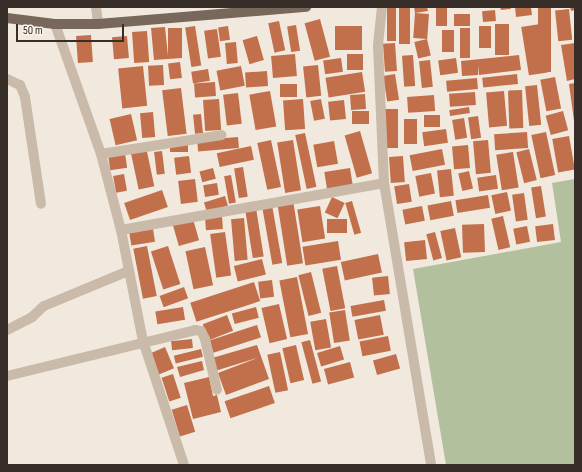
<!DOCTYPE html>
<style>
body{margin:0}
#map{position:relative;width:582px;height:472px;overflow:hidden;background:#f1e9dd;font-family:"Sofia Sans Condensed",sans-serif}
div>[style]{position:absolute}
.green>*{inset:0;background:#b2c09e}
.building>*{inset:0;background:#c1704b;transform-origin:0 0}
.minor>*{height:10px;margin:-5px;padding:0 5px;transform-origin:5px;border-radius:5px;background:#c9baa9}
.major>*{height:10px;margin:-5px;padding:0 5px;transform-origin:5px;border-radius:5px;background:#78675b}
span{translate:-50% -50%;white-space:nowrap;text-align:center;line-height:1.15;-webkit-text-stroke:3.5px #f9f3ea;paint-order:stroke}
.frame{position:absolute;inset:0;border:8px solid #372e29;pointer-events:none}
.scale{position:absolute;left:16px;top:24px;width:108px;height:18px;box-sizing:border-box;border:2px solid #372e29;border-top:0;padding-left:5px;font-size:12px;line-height:14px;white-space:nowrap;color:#372e29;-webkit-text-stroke:3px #f9f3ea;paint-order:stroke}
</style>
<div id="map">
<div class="green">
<i style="clip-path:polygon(575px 179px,575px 465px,446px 465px,413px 269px,561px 242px,552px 183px)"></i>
</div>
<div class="building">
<i style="left:387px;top:7px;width:9px;height:34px"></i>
<i style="left:399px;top:7px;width:11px;height:37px"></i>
<i style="clip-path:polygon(414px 7px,427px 7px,428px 11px,415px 13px)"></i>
<i style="left:436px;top:7px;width:11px;height:19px"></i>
<i style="clip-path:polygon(500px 7px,510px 7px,511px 9px,501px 10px)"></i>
<i style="clip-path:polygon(515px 7px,531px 7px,532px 15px,516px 17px)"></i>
<i style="left:538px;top:7px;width:13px;height:65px"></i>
<i style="clip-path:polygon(570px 7px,575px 7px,575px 10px,571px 11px)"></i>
<i style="left:569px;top:9px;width:31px;height:14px;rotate:84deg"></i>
<i style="left:495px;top:10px;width:11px;height:13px;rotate:85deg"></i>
<i style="left:415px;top:13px;width:14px;height:25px;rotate:4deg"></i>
<i style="left:454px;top:14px;width:16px;height:12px"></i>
<i style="left:320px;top:19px;width:39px;height:16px;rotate:75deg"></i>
<i style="left:279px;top:21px;width:30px;height:11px;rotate:78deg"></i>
<i style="left:495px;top:24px;width:14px;height:31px"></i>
<i style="left:540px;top:24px;width:49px;height:19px;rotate:81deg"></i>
<i style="left:296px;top:25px;width:26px;height:9px;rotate:81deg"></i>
<i style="left:195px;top:26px;width:40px;height:10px;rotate:81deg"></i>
<i style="left:228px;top:26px;width:14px;height:10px;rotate:82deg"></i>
<i style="left:335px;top:26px;width:27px;height:24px"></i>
<i style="left:479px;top:26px;width:12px;height:22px"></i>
<i style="clip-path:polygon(165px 27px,168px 56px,168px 28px,182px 28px,182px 58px,154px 60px,151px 28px)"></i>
<i style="left:460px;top:28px;width:10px;height:30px"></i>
<i style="left:217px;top:29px;width:28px;height:13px;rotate:82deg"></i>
<i style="left:442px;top:30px;width:12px;height:22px"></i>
<i style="left:147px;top:31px;width:31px;height:15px;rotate:86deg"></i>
<i style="left:91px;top:35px;width:27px;height:15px;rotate:86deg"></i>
<i style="left:127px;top:36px;width:22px;height:15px;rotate:85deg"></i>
<i style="left:257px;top:36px;width:25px;height:15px;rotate:74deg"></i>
<i style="left:427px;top:39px;width:17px;height:13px;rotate:77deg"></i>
<i style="left:236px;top:42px;width:21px;height:11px;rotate:85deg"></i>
<i style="left:395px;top:43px;width:28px;height:12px;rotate:86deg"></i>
<i style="clip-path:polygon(575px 43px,575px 79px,567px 81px,561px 45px)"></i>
<i style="left:295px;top:54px;width:22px;height:24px;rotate:85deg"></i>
<i style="left:363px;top:54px;width:16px;height:16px;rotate:90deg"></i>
<i style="left:413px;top:55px;width:31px;height:11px;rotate:86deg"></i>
<i style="clip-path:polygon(519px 55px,521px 70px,479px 75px,478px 65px,478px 75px,462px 76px,461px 61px)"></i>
<i style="left:341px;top:58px;width:14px;height:18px;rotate:82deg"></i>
<i style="left:456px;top:58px;width:15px;height:18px;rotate:82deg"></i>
<i style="left:430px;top:60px;width:27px;height:11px;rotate:84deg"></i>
<i style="left:180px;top:62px;width:16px;height:12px;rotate:83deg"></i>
<i style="left:163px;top:65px;width:20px;height:15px;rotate:87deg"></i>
<i style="left:318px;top:65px;width:31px;height:15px;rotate:84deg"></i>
<i style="left:143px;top:66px;width:40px;height:25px;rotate:84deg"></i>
<i style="left:241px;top:66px;width:20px;height:25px;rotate:79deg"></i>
<i style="left:208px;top:69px;width:12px;height:17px;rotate:81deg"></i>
<i style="left:267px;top:71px;width:15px;height:22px;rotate:86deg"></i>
<i style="left:362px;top:72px;width:20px;height:37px;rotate:81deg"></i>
<i style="left:395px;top:74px;width:26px;height:12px;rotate:81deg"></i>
<i style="left:517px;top:74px;width:10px;height:35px;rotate:84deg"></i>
<i style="left:555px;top:77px;width:32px;height:15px;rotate:79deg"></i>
<i style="left:477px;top:78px;width:11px;height:31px;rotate:85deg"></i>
<i style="left:215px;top:82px;width:14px;height:21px;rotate:86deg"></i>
<i style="clip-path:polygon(575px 83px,575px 121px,574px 121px,569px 84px)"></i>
<i style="left:280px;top:84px;width:17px;height:13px"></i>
<i style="left:537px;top:85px;width:40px;height:12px;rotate:84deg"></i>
<i style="left:181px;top:88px;width:46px;height:19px;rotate:83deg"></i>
<i style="left:522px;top:90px;width:38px;height:14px;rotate:88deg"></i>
<i style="left:270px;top:91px;width:36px;height:21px;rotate:80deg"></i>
<i style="left:504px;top:91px;width:35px;height:18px;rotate:85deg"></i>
<i style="left:475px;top:92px;width:13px;height:26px;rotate:86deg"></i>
<i style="left:238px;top:93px;width:31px;height:15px;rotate:83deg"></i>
<i style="left:365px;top:94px;width:15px;height:15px;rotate:86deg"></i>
<i style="left:434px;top:95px;width:16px;height:27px;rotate:86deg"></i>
<i style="left:219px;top:99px;width:31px;height:16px;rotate:86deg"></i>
<i style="left:303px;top:99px;width:30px;height:20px;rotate:86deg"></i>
<i style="left:321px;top:99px;width:20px;height:11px;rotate:79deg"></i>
<i style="left:344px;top:100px;width:19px;height:16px;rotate:84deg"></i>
<i style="left:469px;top:107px;width:6px;height:20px;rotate:81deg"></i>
<i style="left:383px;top:109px;width:15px;height:39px"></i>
<i style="left:352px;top:111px;width:17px;height:13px"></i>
<i style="left:563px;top:111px;width:20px;height:18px;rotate:75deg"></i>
<i style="left:153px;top:112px;width:25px;height:13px;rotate:85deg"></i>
<i style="left:131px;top:114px;width:27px;height:22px;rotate:77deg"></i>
<i style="left:201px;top:114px;width:19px;height:8px;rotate:84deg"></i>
<i style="left:440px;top:115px;width:12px;height:16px;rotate:90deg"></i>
<i style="left:478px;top:116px;width:22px;height:10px;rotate:82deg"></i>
<i style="left:464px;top:118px;width:20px;height:12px;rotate:81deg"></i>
<i style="left:404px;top:119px;width:13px;height:25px"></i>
<i style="left:446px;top:129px;width:14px;height:24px;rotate:82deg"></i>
<i style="left:360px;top:131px;width:44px;height:16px;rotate:74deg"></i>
<i style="left:527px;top:132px;width:16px;height:33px;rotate:86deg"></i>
<i style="left:546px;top:132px;width:44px;height:15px;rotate:78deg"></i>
<i style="left:305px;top:133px;width:55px;height:10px;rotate:78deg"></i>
<i style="left:569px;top:136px;width:34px;height:17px;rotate:80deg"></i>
<i style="left:238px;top:137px;width:11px;height:41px;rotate:85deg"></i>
<i style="left:271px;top:140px;width:48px;height:14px;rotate:78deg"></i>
<i style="left:293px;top:140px;width:51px;height:16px;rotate:81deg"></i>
<i style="left:488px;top:140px;width:33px;height:15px;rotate:85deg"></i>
<i style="left:334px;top:141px;width:23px;height:21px;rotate:80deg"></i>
<i style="left:188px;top:143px;width:9px;height:18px;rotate:90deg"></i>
<i style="left:468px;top:145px;width:23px;height:16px;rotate:85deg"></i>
<i style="left:251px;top:146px;width:14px;height:35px;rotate:78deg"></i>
<i style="left:146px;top:147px;width:40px;height:16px;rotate:78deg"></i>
<i style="left:442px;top:149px;width:16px;height:33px;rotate:79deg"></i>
<i style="left:529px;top:149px;width:32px;height:13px;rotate:76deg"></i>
<i style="left:162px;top:151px;width:23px;height:8px;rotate:83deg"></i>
<i style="left:513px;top:152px;width:36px;height:17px;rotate:81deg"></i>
<i style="left:125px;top:153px;width:15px;height:17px;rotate:82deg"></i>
<i style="left:189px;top:156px;width:17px;height:15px;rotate:83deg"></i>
<i style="left:403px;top:156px;width:26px;height:14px;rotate:86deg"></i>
<i style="left:243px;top:167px;width:30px;height:9px;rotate:81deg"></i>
<i style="left:213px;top:168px;width:11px;height:14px;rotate:75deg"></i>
<i style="left:350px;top:168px;width:19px;height:26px;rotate:81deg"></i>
<i style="left:451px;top:169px;width:27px;height:14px;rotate:84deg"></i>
<i style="left:469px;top:171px;width:18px;height:11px;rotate:77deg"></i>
<i style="left:431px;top:173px;width:21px;height:16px;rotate:79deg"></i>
<i style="left:124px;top:174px;width:17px;height:11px;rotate:80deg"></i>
<i style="left:231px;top:175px;width:28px;height:7px;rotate:80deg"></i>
<i style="left:496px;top:175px;width:14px;height:19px;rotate:82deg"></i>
<i style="left:195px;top:179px;width:23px;height:17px;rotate:83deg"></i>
<i style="left:217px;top:183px;width:12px;height:14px;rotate:81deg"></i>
<i style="left:409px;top:184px;width:18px;height:15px;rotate:81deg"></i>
<i style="left:541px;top:186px;width:31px;height:10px;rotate:81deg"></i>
<i style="left:162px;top:190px;width:18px;height:40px;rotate:71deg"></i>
<i style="left:507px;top:192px;width:19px;height:16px;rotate:78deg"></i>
<i style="left:524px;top:193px;width:27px;height:12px;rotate:82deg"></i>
<i style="left:488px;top:195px;width:13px;height:33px;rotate:81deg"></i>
<i style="left:225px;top:196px;width:10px;height:22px;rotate:73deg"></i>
<i style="left:332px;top:197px;width:14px;height:17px;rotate:25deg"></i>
<i style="left:293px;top:200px;width:64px;height:16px;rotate:81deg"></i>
<i style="left:352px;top:201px;width:33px;height:7px;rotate:74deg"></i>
<i style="left:451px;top:201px;width:15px;height:24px;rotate:79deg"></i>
<i style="left:272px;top:205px;width:59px;height:10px;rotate:80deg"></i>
<i style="left:320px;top:206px;width:33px;height:23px;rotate:81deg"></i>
<i style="left:422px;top:206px;width:15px;height:20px;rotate:79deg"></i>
<i style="left:256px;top:208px;width:49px;height:11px;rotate:81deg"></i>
<i style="left:222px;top:216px;width:13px;height:17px;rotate:86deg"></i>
<i style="left:503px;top:216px;width:32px;height:12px;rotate:77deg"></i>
<i style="left:244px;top:218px;width:42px;height:13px;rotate:85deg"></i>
<i style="left:193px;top:219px;width:22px;height:21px;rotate:74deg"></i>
<i style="left:347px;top:219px;width:14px;height:20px;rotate:90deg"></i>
<i style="left:484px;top:224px;width:28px;height:22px;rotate:88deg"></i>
<i style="left:553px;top:224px;width:16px;height:18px;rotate:83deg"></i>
<i style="left:527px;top:226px;width:16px;height:14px;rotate:79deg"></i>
<i style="left:455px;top:228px;width:30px;height:15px;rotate:78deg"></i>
<i style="left:153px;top:229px;width:13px;height:24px;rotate:81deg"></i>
<i style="left:225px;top:232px;width:44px;height:15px;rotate:82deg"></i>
<i style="left:435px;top:232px;width:27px;height:9px;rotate:75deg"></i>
<i style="left:425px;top:240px;width:19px;height:21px;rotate:84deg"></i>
<i style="left:338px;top:241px;width:19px;height:36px;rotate:81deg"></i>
<i style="left:147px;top:246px;width:51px;height:14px;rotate:79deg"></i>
<i style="left:168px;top:246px;width:40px;height:18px;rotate:72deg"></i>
<i style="left:205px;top:247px;width:39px;height:20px;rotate:78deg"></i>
<i style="left:378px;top:254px;width:19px;height:38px;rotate:78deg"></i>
<i style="left:262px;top:259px;width:16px;height:29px;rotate:76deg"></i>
<i style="left:337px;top:266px;width:43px;height:15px;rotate:79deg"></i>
<i style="left:311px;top:272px;width:42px;height:13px;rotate:76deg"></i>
<i style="left:388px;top:276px;width:18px;height:16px;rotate:84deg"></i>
<i style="left:297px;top:277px;width:58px;height:18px;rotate:79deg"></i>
<i style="left:272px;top:280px;width:17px;height:14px;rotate:83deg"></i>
<i style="left:254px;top:282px;width:20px;height:67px;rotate:72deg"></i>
<i style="left:184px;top:287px;width:12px;height:26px;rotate:70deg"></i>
<i style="left:384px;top:300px;width:11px;height:34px;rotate:80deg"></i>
<i style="left:279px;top:304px;width:36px;height:18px;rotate:77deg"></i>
<i style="left:183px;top:307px;width:13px;height:28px;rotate:81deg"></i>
<i style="left:256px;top:307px;width:11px;height:25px;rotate:75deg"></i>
<i style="left:345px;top:310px;width:31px;height:16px;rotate:81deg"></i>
<i style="left:227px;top:315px;width:17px;height:26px;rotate:69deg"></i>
<i style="left:380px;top:315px;width:20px;height:26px;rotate:79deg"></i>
<i style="left:326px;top:319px;width:29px;height:16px;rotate:80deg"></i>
<i style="left:257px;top:325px;width:13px;height:50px;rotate:72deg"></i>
<i style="left:388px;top:336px;width:15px;height:29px;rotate:79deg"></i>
<i style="left:192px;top:339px;width:9px;height:21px;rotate:84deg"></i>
<i style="left:310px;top:340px;width:43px;height:9px;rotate:75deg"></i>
<i style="clip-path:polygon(257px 345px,269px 379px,226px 395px,218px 373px,257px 358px,215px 371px,212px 358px)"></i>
<i style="left:296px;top:345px;width:36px;height:14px;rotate:77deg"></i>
<i style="left:340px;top:346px;width:14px;height:24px;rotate:73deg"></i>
<i style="left:165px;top:347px;width:23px;height:17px;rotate:67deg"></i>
<i style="left:201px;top:349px;width:8px;height:28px;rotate:76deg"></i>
<i style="left:280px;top:352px;width:39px;height:13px;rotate:78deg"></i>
<i style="left:396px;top:354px;width:15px;height:24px;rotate:74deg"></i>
<i style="clip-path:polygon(202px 361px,204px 370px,180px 377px,177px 367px)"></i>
<i style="left:350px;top:362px;width:16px;height:27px;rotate:75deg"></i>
<i style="left:173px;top:374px;width:25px;height:12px;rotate:72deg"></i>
<i style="clip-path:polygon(209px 377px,213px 396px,206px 398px,217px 395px,221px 412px,193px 419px,184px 383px)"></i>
<i style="left:269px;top:386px;width:18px;height:47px;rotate:71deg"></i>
<i style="left:187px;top:405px;width:28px;height:16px;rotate:73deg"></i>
</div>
<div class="minor">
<i style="left:96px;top:7px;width:17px;rotate:83deg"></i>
<i style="left:382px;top:7px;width:39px;rotate:96deg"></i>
<i style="left:378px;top:46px;width:137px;rotate:87.5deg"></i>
<i style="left:384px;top:183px;width:286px;rotate:80.5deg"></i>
<i style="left:55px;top:24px;width:138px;rotate:70.5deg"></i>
<i style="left:101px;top:154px;width:79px;rotate:75.3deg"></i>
<i style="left:121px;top:230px;width:113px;rotate:78.8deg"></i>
<i style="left:143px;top:341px;width:131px;rotate:71.7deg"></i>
<i style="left:7px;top:79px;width:14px;rotate:25deg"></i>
<i style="left:20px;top:85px;width:13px;rotate:67deg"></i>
<i style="left:25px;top:97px;width:108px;rotate:81.5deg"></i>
<i style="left:101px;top:154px;width:122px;rotate:-8.9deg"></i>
<i style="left:121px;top:230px;width:267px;rotate:-10.1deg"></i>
<i style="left:7px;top:330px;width:28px;rotate:-27deg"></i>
<i style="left:32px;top:317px;width:16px;rotate:-43deg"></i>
<i style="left:44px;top:306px;width:91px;rotate:-22.6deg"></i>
<i style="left:7px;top:376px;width:194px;rotate:-13.7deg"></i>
<i style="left:195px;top:330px;width:6px;rotate:9deg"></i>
<i style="left:201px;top:331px;width:9px;rotate:63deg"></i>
<i style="left:205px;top:339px;width:52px;rotate:76.8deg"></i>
</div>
<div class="major">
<i style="left:7px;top:18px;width:48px;rotate:7.1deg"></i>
<i style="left:55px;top:24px;width:43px"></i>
<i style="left:98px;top:24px;width:209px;rotate:-4.7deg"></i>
</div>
<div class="frame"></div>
<div class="scale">50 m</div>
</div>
